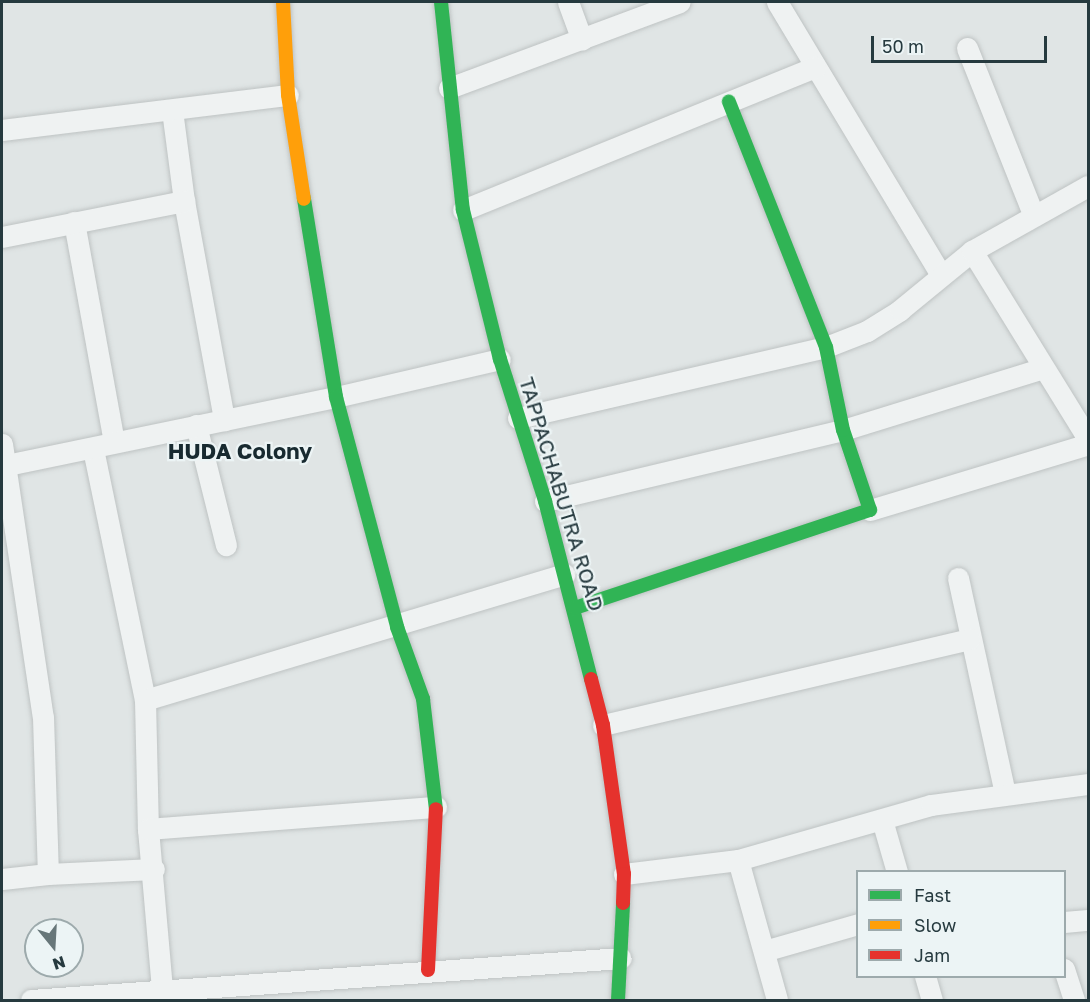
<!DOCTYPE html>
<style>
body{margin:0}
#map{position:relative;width:1090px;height:1002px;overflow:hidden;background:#e0e5e5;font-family:"Golos Text",sans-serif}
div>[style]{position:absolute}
.roads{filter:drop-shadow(0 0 2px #bec3c3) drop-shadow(0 0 2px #bec3c3)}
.street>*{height:21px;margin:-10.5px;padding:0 10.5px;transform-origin:10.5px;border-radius:10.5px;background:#eff2f2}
.fast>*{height:14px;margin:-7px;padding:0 7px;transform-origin:7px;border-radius:7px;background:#30b455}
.slow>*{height:14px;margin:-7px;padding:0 7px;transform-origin:7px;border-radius:7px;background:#ff9f0a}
.jam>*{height:14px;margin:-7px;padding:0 7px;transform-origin:7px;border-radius:7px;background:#e5322d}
span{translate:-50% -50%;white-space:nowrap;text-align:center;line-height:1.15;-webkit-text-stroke:4.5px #ecf4f5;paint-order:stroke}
.street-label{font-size:21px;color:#263a3f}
.neighbourhood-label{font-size:22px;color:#182a30;font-weight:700}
.frame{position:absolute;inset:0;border:3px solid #263a3f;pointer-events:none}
.legend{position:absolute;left:856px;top:870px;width:210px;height:108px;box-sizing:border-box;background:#ecf4f5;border:2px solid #9daaac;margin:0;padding:8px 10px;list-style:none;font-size:18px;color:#263a3f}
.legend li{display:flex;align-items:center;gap:12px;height:30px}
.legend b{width:30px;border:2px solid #9daaac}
.north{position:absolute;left:24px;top:918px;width:60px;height:60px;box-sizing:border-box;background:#ecf4f5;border:2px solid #9daaac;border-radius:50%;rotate:162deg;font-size:16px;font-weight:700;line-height:24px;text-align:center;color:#263a3f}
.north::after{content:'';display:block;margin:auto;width:21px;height:27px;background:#677679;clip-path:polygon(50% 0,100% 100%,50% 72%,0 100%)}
.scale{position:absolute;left:871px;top:36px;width:176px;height:27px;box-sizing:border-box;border:3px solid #263a3f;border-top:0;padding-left:8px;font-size:18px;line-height:21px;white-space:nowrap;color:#263a3f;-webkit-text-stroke:4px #ecf4f5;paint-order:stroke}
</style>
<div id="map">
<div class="roads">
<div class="street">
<i style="left:568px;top:2px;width:40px;rotate:69.8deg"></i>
<i style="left:777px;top:2px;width:318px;rotate:59deg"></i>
<i style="left:967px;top:48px;width:179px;rotate:68.3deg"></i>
<i style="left:449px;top:88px;width:246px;rotate:-20.4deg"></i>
<i style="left:172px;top:110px;width:92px;rotate:82.5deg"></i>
<i style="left:184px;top:201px;width:223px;rotate:79.6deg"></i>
<i style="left:2px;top:130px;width:288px;rotate:-7deg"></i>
<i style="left:463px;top:210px;width:380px;rotate:-22.1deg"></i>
<i style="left:74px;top:222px;width:224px;rotate:79.7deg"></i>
<i style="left:2px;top:237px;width:186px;rotate:-11.2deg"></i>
<i style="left:972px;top:251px;width:221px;rotate:58.3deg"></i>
<i style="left:518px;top:418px;width:316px;rotate:-13deg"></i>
<i style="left:826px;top:347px;width:44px;rotate:-21.3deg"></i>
<i style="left:867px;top:331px;width:39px;rotate:-32deg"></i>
<i style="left:900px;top:310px;width:93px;rotate:-39.3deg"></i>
<i style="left:972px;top:251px;width:133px;rotate:-29.3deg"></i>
<i style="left:196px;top:425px;width:124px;rotate:76deg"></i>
<i style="left:2px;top:444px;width:276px;rotate:81.5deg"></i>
<i style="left:43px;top:717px;width:157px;rotate:88.2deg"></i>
<i style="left:48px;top:874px;width:106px;rotate:-2.7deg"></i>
<i style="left:93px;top:449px;width:256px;rotate:78.3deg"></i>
<i style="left:145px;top:700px;width:438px;rotate:-16.7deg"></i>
<i style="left:2px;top:466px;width:341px;rotate:-11.7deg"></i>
<i style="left:336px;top:397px;width:168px;rotate:-13deg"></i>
<i style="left:545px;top:501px;width:306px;rotate:-13.4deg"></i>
<i style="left:843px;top:430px;width:209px;rotate:-17.2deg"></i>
<i style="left:870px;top:510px;width:228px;rotate:-16.8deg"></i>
<i style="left:958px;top:578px;width:221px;rotate:77.7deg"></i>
<i style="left:145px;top:700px;width:129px;rotate:88.7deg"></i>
<i style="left:148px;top:829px;width:172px;rotate:85deg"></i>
<i style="left:603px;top:725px;width:376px;rotate:-13.2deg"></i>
<i style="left:882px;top:820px;width:54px;rotate:73.9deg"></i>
<i style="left:148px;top:829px;width:289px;rotate:-4.4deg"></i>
<i style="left:738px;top:860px;width:145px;rotate:74.4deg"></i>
<i style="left:624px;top:874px;width:115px;rotate:-7deg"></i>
<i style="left:738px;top:860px;width:201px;rotate:-15.9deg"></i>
<i style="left:931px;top:805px;width:158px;rotate:-7.6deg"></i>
<i style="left:2px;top:879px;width:46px;rotate:-6.2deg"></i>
<i style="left:1064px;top:922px;width:24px;rotate:-5deg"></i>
<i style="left:764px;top:951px;width:98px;rotate:-16deg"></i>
<i style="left:1064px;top:969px;width:33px;rotate:72deg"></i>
<i style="left:925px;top:976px;width:25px;rotate:74deg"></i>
<i style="left:31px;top:1000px;width:591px;rotate:-4.07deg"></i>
</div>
<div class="fast">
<i style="left:441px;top:2px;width:209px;rotate:84deg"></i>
<i style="left:463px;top:210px;width:154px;rotate:76.1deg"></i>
<i style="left:500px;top:359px;width:149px;rotate:72.4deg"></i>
<i style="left:545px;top:501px;width:184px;rotate:75.5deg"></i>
<i style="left:304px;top:199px;width:201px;rotate:80.8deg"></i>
<i style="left:336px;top:397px;width:238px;rotate:75.1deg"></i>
<i style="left:397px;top:627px;width:77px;rotate:70.1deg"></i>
<i style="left:423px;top:699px;width:111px;rotate:83.3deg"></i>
<i style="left:575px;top:608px;width:311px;rotate:-18.4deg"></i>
<i style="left:870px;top:510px;width:84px;rotate:-108.6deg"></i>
<i style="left:843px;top:430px;width:85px;rotate:-101.6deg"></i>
<i style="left:826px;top:347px;width:264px;rotate:-111.6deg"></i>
<i style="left:618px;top:1000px;width:97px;rotate:-87deg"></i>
</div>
<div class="slow">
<i style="left:283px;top:2px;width:93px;rotate:86.9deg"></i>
<i style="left:288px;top:95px;width:105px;rotate:81.3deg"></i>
</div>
<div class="jam">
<i style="left:591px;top:679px;width:48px;rotate:75.4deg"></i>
<i style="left:603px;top:725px;width:150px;rotate:82deg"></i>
<i style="left:624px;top:874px;width:29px;rotate:92deg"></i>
<i style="left:428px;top:970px;width:161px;rotate:-87.2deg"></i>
</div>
</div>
<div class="street-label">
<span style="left:562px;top:494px;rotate:73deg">TAPPACHABUTRA ROAD</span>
</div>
<div class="neighbourhood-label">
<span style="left:240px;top:451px">HUDA Colony</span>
</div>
<div class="frame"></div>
<ul class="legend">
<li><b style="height:8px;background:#30b455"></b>Fast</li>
<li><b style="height:8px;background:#ff9f0a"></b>Slow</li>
<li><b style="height:8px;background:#e5322d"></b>Jam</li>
</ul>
<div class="north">N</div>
<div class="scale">50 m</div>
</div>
